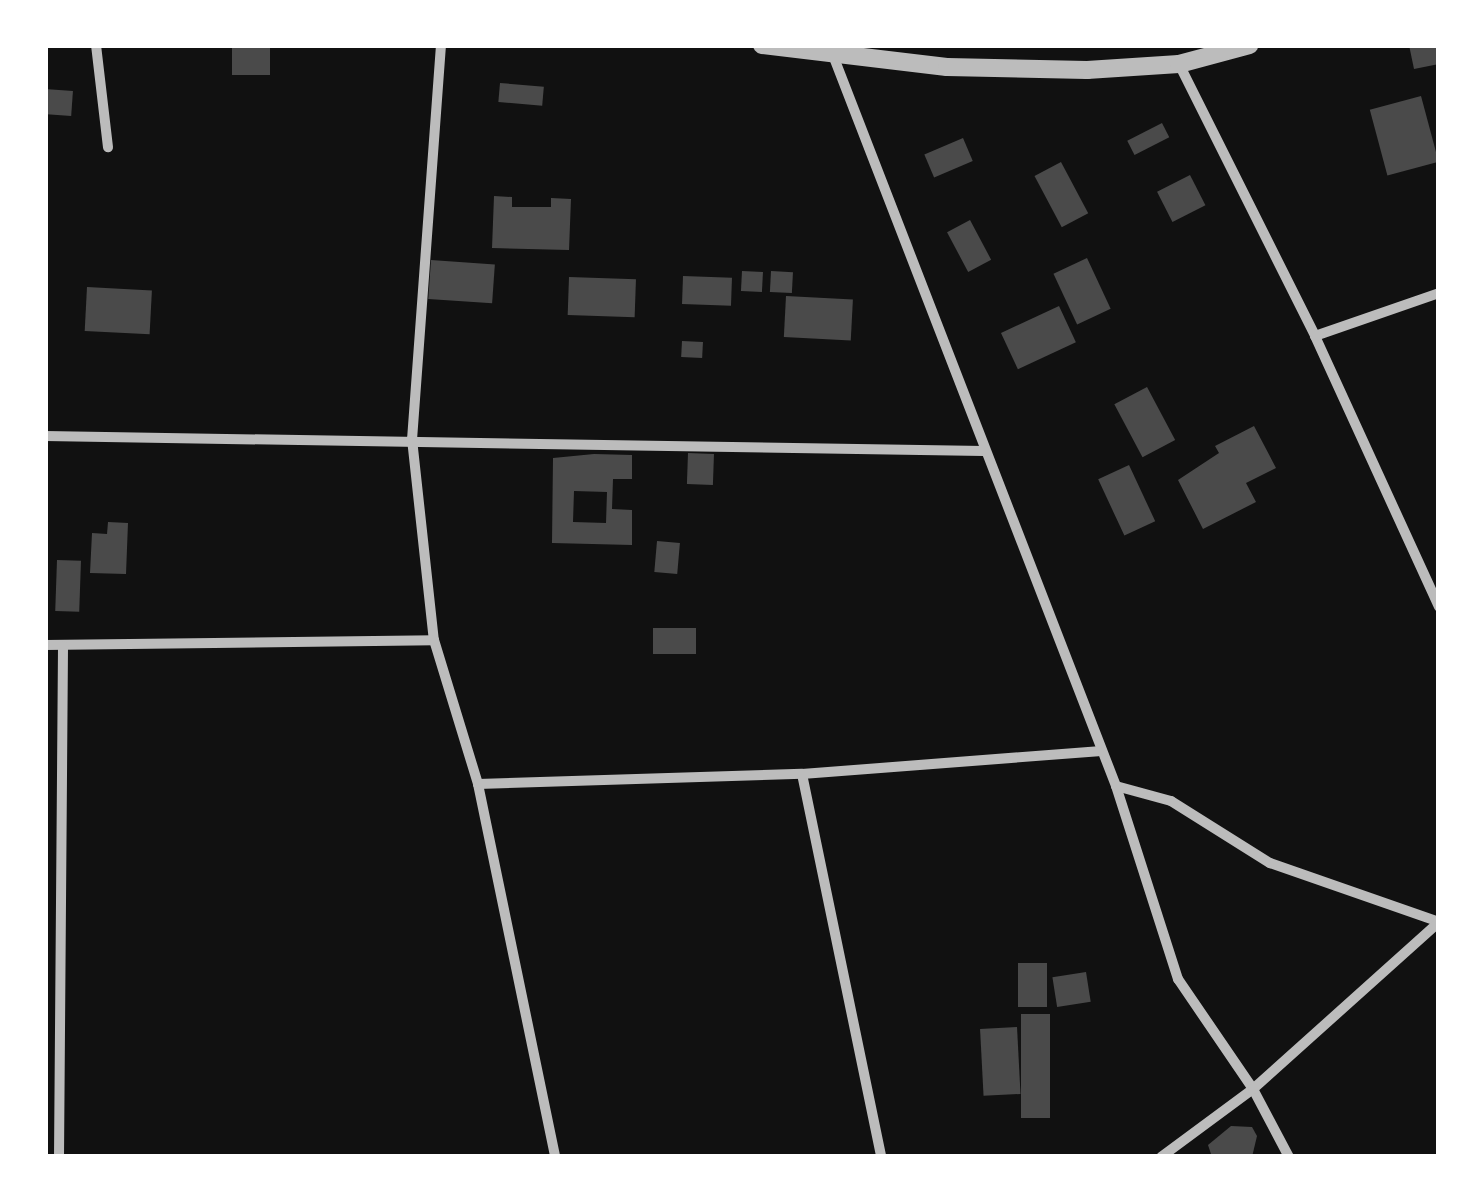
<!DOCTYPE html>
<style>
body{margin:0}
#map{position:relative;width:1484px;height:1202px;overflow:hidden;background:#111;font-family:Inter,sans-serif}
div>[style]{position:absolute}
.building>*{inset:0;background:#4a4a4a;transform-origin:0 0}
.minor>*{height:10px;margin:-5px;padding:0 5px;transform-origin:5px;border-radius:5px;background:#bcbcbc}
.tertiary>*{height:18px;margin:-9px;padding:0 9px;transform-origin:9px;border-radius:9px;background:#bcbcbc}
span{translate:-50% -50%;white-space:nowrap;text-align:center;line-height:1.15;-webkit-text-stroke:10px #fff;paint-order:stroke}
.frame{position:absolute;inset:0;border:48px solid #fff;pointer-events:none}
</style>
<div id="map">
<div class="building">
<i style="left:232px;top:45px;width:38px;height:30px"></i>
<i style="clip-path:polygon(1409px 45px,1439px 45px,1439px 64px,1414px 69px)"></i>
<i style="left:500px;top:83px;width:44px;height:19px;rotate:5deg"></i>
<i style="left:45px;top:89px;width:28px;height:25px;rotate:4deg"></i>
<i style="left:1421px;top:96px;width:68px;height:53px;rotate:75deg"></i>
<i style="left:1162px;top:123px;width:16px;height:39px;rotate:63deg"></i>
<i style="left:963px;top:138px;width:25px;height:42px;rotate:67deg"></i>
<i style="left:1061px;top:162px;width:58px;height:30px;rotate:62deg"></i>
<i style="left:1190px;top:175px;width:34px;height:37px;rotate:63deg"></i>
<i style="clip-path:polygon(494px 196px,512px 197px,512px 207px,551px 207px,551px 198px,571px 199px,569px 250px,492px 248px)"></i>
<i style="left:970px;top:220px;width:45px;height:26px;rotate:62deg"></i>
<i style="left:1087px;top:258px;width:56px;height:37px;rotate:65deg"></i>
<i style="left:431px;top:260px;width:64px;height:39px;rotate:4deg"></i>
<i style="left:742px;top:271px;width:21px;height:20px;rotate:3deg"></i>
<i style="left:771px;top:271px;width:22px;height:21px;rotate:3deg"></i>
<i style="left:683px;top:276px;width:49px;height:28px;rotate:2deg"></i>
<i style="left:569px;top:277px;width:67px;height:38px;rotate:2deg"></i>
<i style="left:87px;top:287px;width:65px;height:44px;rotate:3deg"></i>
<i style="left:786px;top:296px;width:67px;height:41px;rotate:3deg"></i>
<i style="left:1059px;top:306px;width:40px;height:64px;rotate:65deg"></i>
<i style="left:682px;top:341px;width:21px;height:16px;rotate:3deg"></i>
<i style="left:1147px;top:387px;width:60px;height:37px;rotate:62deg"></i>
<i style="clip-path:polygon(1254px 426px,1276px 468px,1246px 483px,1256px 502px,1203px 529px,1178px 480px,1219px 453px,1215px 446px)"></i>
<i style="left:688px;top:453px;width:26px;height:31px;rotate:2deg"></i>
<i style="clip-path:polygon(evenodd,594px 454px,632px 455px,632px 479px,613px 479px,612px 509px,632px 510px,632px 545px,552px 543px,553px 458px,594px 454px,574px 491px,607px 492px,606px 523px,573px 522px,574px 491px)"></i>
<i style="left:1129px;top:465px;width:62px;height:34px;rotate:65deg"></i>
<i style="clip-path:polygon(108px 522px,128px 523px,126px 574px,90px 573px,92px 533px,107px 534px)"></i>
<i style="left:657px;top:541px;width:23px;height:31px;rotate:5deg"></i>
<i style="left:57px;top:560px;width:24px;height:51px;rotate:2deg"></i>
<i style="left:653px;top:628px;width:43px;height:26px"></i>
<i style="left:1018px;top:963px;width:29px;height:44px"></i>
<i style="left:1086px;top:972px;width:30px;height:34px;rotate:81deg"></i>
<i style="left:1021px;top:1014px;width:29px;height:104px"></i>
<i style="left:1017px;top:1027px;width:67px;height:37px;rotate:87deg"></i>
<i style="clip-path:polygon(1231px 1126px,1252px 1127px,1257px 1136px,1252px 1157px,1212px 1157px,1208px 1145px)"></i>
</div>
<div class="minor">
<i style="left:96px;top:45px;width:103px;rotate:83.3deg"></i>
<i style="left:441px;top:45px;width:395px;rotate:94.2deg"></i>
<i style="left:412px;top:439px;width:202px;rotate:83.8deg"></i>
<i style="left:434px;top:640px;width:151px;rotate:73deg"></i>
<i style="left:478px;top:784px;width:381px;rotate:78.3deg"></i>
<i style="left:831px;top:50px;width:789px;rotate:68.83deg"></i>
<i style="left:1116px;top:786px;width:203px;rotate:72.2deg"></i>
<i style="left:1178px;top:979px;width:133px;rotate:55.7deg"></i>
<i style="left:1253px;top:1089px;width:77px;rotate:62.1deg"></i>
<i style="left:1179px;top:64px;width:304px;rotate:63.4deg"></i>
<i style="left:1315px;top:336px;width:298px;rotate:65.4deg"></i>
<i style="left:1315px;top:336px;width:131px;rotate:-19.1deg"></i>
<i style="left:45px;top:436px;width:939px;rotate:0.92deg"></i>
<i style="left:45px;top:645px;width:389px;rotate:-0.7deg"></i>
<i style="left:802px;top:774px;width:391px;rotate:78.3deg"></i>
<i style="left:478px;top:784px;width:324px;rotate:-1.8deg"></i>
<i style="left:802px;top:774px;width:297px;rotate:-4.4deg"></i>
<i style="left:1116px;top:786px;width:57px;rotate:15.3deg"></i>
<i style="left:1171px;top:801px;width:117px;rotate:32.1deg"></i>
<i style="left:1270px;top:863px;width:179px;rotate:19.2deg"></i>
<i style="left:59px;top:1157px;width:511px;rotate:-89.55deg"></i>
<i style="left:1161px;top:1157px;width:114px;rotate:-36.5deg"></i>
<i style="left:1253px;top:1089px;width:250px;rotate:-41.9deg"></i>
</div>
<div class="tertiary">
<i style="left:762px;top:45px;width:186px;rotate:6.8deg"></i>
<i style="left:947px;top:67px;width:140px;rotate:1.2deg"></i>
<i style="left:1087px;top:70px;width:92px;rotate:-3.7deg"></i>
<i style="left:1179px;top:64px;width:73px;rotate:-15deg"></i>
</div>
<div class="frame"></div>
</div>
